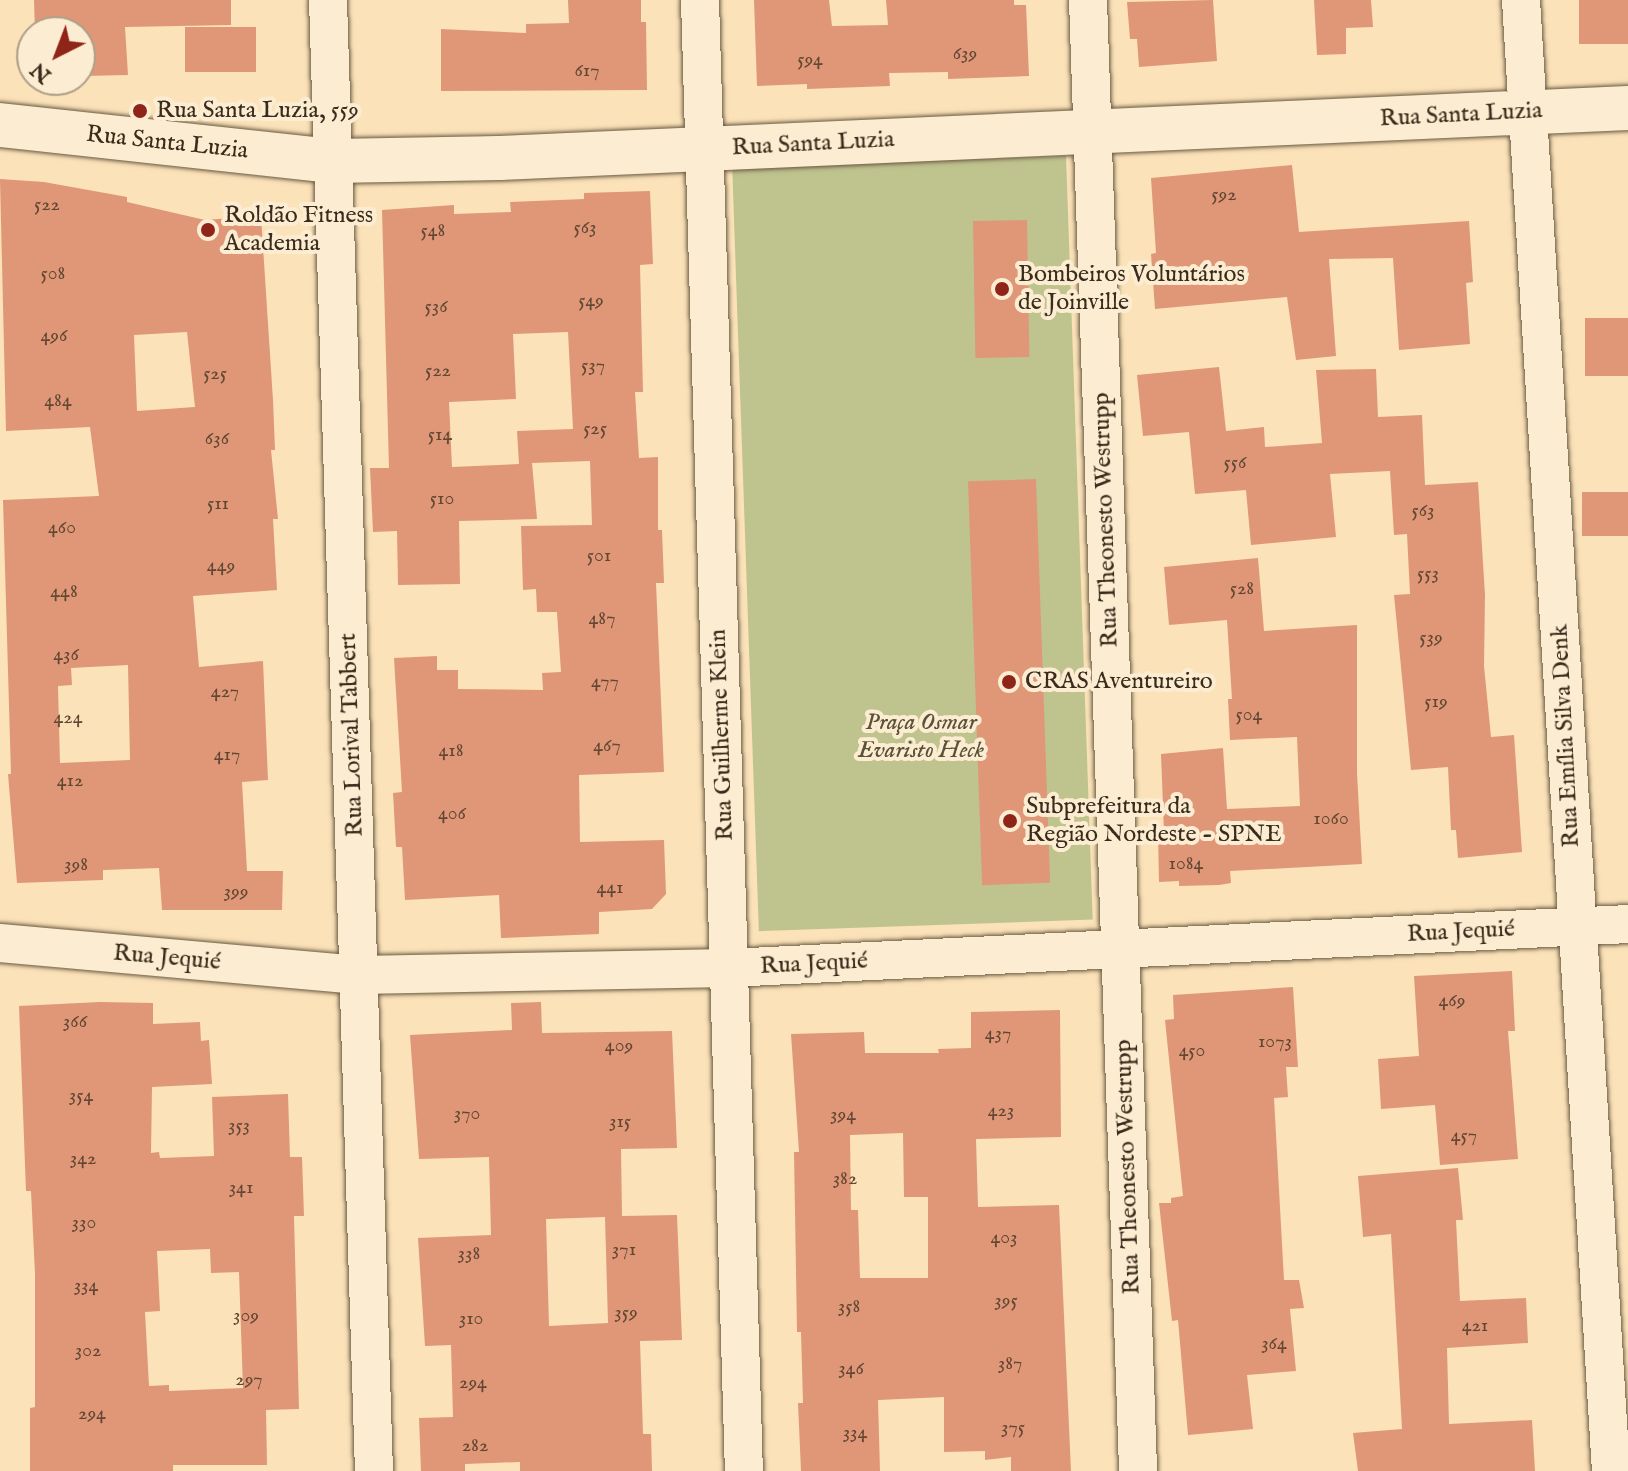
<!DOCTYPE html>
<meta charset="utf-8">
<style>
body{margin:0}
#map{position:relative;width:1628px;height:1471px;overflow:hidden;background:#fbe2b8;font-family:"IM FELL English",serif}
div>[style]{position:absolute}
.green>*{inset:0;background:#bfc38e;transform-origin:0 0}
.building>*{inset:0;background:#df9778;transform-origin:0 0}
.roads{filter:drop-shadow(0 0 2px #6a5a43) drop-shadow(0 0 2px #6a5a43)}
.minor>*{height:38px;margin:-19px;padding:0 19px;transform-origin:19px;border-radius:19px;background:#fcecd1}
.tertiary>*{height:44px;margin:-22px;padding:0 22px;transform-origin:22px;border-radius:22px;background:#fcecd1}
.dots>*{width:22px;height:22px;translate:-50% -50%;box-sizing:border-box;border:4px solid #fcecd1;border-radius:50%}
span{translate:-50% -50%;white-space:nowrap;text-align:center;line-height:1.15;-webkit-text-stroke:8px #fcecd1;paint-order:stroke}
.number-label{font-size:20px;color:#624733}
.number-label span{-webkit-text-stroke-width:0}
.poi-label{font-size:24px;color:#392c1c}
.left{translate:0 -50%;text-align:left}
.street-label{font-size:24px;color:#392c1c}
.park-label{font-size:24px;color:#5a5238;font-style:italic}
.north{position:absolute;left:16px;top:16px;width:80px;height:80px;box-sizing:border-box;background:#fcecd1;border:2px solid #ae9f89;border-radius:50%;rotate:222deg;font-size:22px;font-weight:700;line-height:32px;text-align:center;color:#392c1c}
.north::after{content:'';display:block;margin:auto;width:28px;height:36px;background:#8f2418;clip-path:polygon(50% 0,100% 100%,50% 72%,0 100%)}
</style>
<div id="map">
<div class="green">
<i style="left:1066px;top:156px;width:764px;height:334px;rotate:88deg"></i>
</div>
<div class="building">
<i style="clip-path:polygon(34px 0,231px 0,231px 25px,125px 27px,128px 75px,83px 76px,80px 72px,80px 32px,35px 32px)"></i>
<i style="clip-path:polygon(568px 0,641px 0,641px 22px,646px 22px,647px 90px,441px 91px,441px 29px,526px 33px,526px 24px,569px 23px)"></i>
<i style="clip-path:polygon(754px 0,829px 0,832px 26px,888px 25px,886px 0,1014px 0,1014px 5px,1026px 5px,1029px 76px,948px 79px,948px 72px,889px 73px,890px 86px,807px 89px,807px 84px,757px 86px)"></i>
<i style="clip-path:polygon(1213px 0,1217px 61px,1139px 67px,1137px 39px,1130px 39px,1127px 2px)"></i>
<i style="clip-path:polygon(1314px 0,1371px 0,1373px 27px,1346px 28px,1346px 54px,1317px 55px)"></i>
<i style="left:1579px;top:0;width:49px;height:44px"></i>
<i style="left:256px;top:27px;width:45px;height:71px;rotate:90deg"></i>
<i style="clip-path:polygon(1292px 165px,1299px 232px,1469px 221px,1473px 282px,1466px 283px,1470px 344px,1399px 350px,1393px 258px,1329px 259px,1336px 356px,1296px 360px,1287px 297px,1155px 309px,1151px 254px,1156px 253px,1151px 178px)"></i>
<i style="clip-path:polygon(evenodd,0 179px,44px 182px,127px 197px,127px 202px,205px 220px,261px 216px,273px 400px,275px 450px,271px 450px,278px 519px,273px 519px,277px 590px,193px 596px,199px 667px,263px 661px,268px 780px,242px 782px,247px 871px,283px 871px,282px 910px,162px 910px,159px 868px,103px 870px,103px 880px,17px 883px,8px 774px,11px 774px,3px 500px,99px 496px,90px 427px,6px 431px,0 179px,187px 332px,195px 407px,137px 411px,134px 335px,187px 332px,0 179px,128px 665px,130px 760px,60px 763px,58px 686px,72px 685px,71px 668px,128px 665px)"></i>
<i style="clip-path:polygon(evenodd,650px 191px,653px 264px,640px 265px,643px 392px,635px 392px,639px 458px,658px 457px,658px 530px,662px 530px,664px 583px,656px 583px,664px 772px,579px 775px,580px 842px,664px 840px,666px 894px,652px 909px,599px 912px,599px 934px,501px 938px,499px 895px,405px 900px,402px 847px,396px 847px,393px 793px,402px 792px,394px 658px,437px 656px,437px 670px,458px 670px,458px 689px,543px 690px,542px 673px,561px 672px,557px 612px,537px 612px,536px 589px,523px 590px,521px 526px,592px 525px,590px 461px,532px 463px,537px 519px,459px 521px,460px 584px,398px 585px,397px 531px,373px 532px,370px 468px,389px 468px,382px 210px,454px 205px,454px 214px,511px 212px,510px 202px,584px 199px,584px 193px,650px 191px,568px 332px,573px 429px,517px 431px,519px 464px,452px 467px,449px 402px,516px 399px,513px 334px,568px 332px)"></i>
<i style="left:1027px;top:220px;width:137px;height:54px;rotate:89deg"></i>
<i style="left:1628px;top:318px;width:58px;height:43px;rotate:90deg"></i>
<i style="clip-path:polygon(1219px 367px,1226px 431px,1264px 427px,1265px 447px,1322px 443px,1316px 370px,1376px 369px,1378px 417px,1422px 415px,1425px 485px,1478px 482px,1485px 595px,1484px 666px,1491px 737px,1514px 735px,1522px 852px,1458px 858px,1456px 830px,1451px 830px,1448px 767px,1411px 770px,1394px 595px,1410px 594px,1407px 534px,1394px 535px,1390px 471px,1330px 474px,1336px 537px,1251px 545px,1246px 490px,1195px 494px,1189px 432px,1143px 436px,1137px 375px)"></i>
<i style="left:1036px;top:479px;width:404px;height:68px;rotate:88deg"></i>
<i style="left:1628px;top:492px;width:44px;height:46px;rotate:90deg"></i>
<i style="clip-path:polygon(1258px 558px,1264px 631px,1357px 625px,1357px 773px,1362px 864px,1230px 871px,1231px 883px,1219px 885px,1179px 886px,1179px 881px,1159px 882px,1158px 832px,1164px 832px,1161px 754px,1223px 748px,1227px 809px,1300px 806px,1297px 737px,1230px 740px,1228px 699px,1232px 699px,1227px 620px,1169px 625px,1164px 567px)"></i>
<i style="clip-path:polygon(1512px 971px,1515px 1031px,1508px 1031px,1518px 1159px,1440px 1165px,1435px 1105px,1381px 1109px,1378px 1059px,1419px 1056px,1414px 976px)"></i>
<i style="clip-path:polygon(1293px 987px,1298px 1067px,1286px 1067px,1288px 1097px,1274px 1098px,1284px 1280px,1299px 1280px,1304px 1308px,1290px 1309px,1296px 1371px,1247px 1375px,1253px 1429px,1188px 1435px,1178px 1320px,1172px 1321px,1159px 1203px,1171px 1203px,1171px 1198px,1183px 1196px,1165px 1020px,1174px 1019px,1173px 995px)"></i>
<i style="clip-path:polygon(evenodd,100px 1002px,153px 1003px,153px 1024px,200px 1022px,201px 1041px,209px 1040px,212px 1084px,152px 1087px,151px 1153px,159px 1152px,160px 1158px,214px 1156px,212px 1097px,288px 1094px,290px 1157px,302px 1157px,304px 1216px,294px 1216px,299px 1409px,266px 1410px,267px 1465px,173px 1465px,173px 1471px,30px 1471px,30px 1408px,35px 1407px,35px 1274px,31px 1191px,26px 1191px,19px 1006px,100px 1002px,210px 1249px,211px 1273px,239px 1272px,243px 1388px,169px 1391px,169px 1385px,149px 1386px,145px 1312px,160px 1311px,157px 1251px,210px 1249px)"></i>
<i style="clip-path:polygon(evenodd,541px 1002px,542px 1033px,672px 1031px,677px 1148px,621px 1149px,622px 1216px,677px 1215px,682px 1340px,640px 1341px,643px 1434px,651px 1434px,652px 1471px,520px 1471px,520px 1462px,465px 1464px,465px 1471px,421px 1471px,419px 1418px,453px 1417px,451px 1345px,425px 1346px,418px 1238px,491px 1235px,489px 1157px,419px 1159px,410px 1035px,512px 1030px,511px 1003px,541px 1002px,605px 1217px,608px 1323px,549px 1326px,546px 1219px,605px 1217px)"></i>
<i style="clip-path:polygon(evenodd,1060px 1010px,1061px 1137px,976px 1139px,978px 1207px,1059px 1205px,1071px 1471px,1011px 1471px,1011px 1457px,985px 1460px,985px 1451px,944px 1452px,944px 1397px,878px 1400px,880px 1471px,801px 1471px,798px 1403px,803px 1403px,801px 1332px,797px 1332px,794px 1152px,799px 1152px,791px 1034px,864px 1032px,865px 1053px,939px 1053px,938px 1049px,971px 1048px,971px 1012px,1060px 1010px,903px 1133px,904px 1197px,928px 1197px,928px 1278px,860px 1278px,858px 1210px,851px 1210px,850px 1135px,903px 1133px)"></i>
<i style="clip-path:polygon(1458px 1168px,1463px 1220px,1456px 1220px,1460px 1301px,1526px 1298px,1528px 1343px,1447px 1348px,1449px 1424px,1532px 1420px,1535px 1471px,1358px 1471px,1353px 1433px,1402px 1429px,1391px 1234px,1363px 1237px,1358px 1176px)"></i>
</div>
<div class="roads">
<div class="minor">
<i style="left:328px;top:0;width:1472px;rotate:88.21deg"></i>
<i style="left:700px;top:0;width:1472px;rotate:88.29deg"></i>
<i style="left:1088px;top:0;width:1472px;rotate:88.05deg"></i>
<i style="left:1521px;top:0;width:1474px;rotate:86.5deg"></i>
<i style="left:0;top:943px;width:360px;rotate:5.1deg"></i>
<i style="left:359px;top:975px;width:370px;rotate:-1.1deg"></i>
<i style="left:729px;top:968px;width:900px;rotate:-2.8deg"></i>
</div>
<div class="tertiary">
<i style="left:0;top:125px;width:335px;rotate:6.2deg"></i>
<i style="left:333px;top:161px;width:167px;rotate:-1deg"></i>
<i style="left:500px;top:158px;width:1129px;rotate:-2.54deg"></i>
</div>
</div>
<div class="dots">
<i style="left:140px;top:111px;background:#8f2418"></i>
<i style="left:208px;top:230px;background:#8f2418"></i>
<i style="left:1002px;top:289px;background:#8f2418"></i>
<i style="left:1009px;top:682px;background:#8f2418"></i>
<i style="left:1010px;top:821px;background:#8f2418"></i>
</div>
<div class="number-label">
<span style="left:965px;top:53px">639</span>
<span style="left:810px;top:59px">594</span>
<span style="left:587px;top:70px">617</span>
<span style="left:1224px;top:194px">592</span>
<span style="left:47px;top:204px">522</span>
<span style="left:585px;top:227px">563</span>
<span style="left:433px;top:230px">548</span>
<span style="left:53px;top:273px">508</span>
<span style="left:591px;top:300px">549</span>
<span style="left:436px;top:306px">536</span>
<span style="left:54px;top:335px">496</span>
<span style="left:593px;top:365px">537</span>
<span style="left:438px;top:370px">522</span>
<span style="left:215px;top:373px">525</span>
<span style="left:58px;top:400px">484</span>
<span style="left:595px;top:428px">525</span>
<span style="left:440px;top:434px">514</span>
<span style="left:217px;top:438px">636</span>
<span style="left:1235px;top:462px">556</span>
<span style="left:442px;top:498px">510</span>
<span style="left:218px;top:503px">511</span>
<span style="left:1423px;top:510px">563</span>
<span style="left:62px;top:527px">460</span>
<span style="left:599px;top:555px">501</span>
<span style="left:221px;top:565px">449</span>
<span style="left:1428px;top:573px">553</span>
<span style="left:1242px;top:588px">528</span>
<span style="left:64px;top:591px">448</span>
<span style="left:602px;top:618px">487</span>
<span style="left:1431px;top:637px">539</span>
<span style="left:66px;top:654px">436</span>
<span style="left:605px;top:681px">477</span>
<span style="left:225px;top:691px">427</span>
<span style="left:1436px;top:701px">519</span>
<span style="left:1249px;top:714px">504</span>
<span style="left:68px;top:717px">424</span>
<span style="left:607px;top:745px">467</span>
<span style="left:451px;top:750px">418</span>
<span style="left:227px;top:754px">417</span>
<span style="left:70px;top:780px">412</span>
<span style="left:452px;top:813px">406</span>
<span style="left:1331px;top:818px">1060</span>
<span style="left:1186px;top:863px">1084</span>
<span style="left:76px;top:864px">398</span>
<span style="left:610px;top:887px">441</span>
<span style="left:236px;top:891px">399</span>
<span style="left:1452px;top:1000px">469</span>
<span style="left:75px;top:1021px">366</span>
<span style="left:998px;top:1033px">437</span>
<span style="left:1275px;top:1041px">1073</span>
<span style="left:619px;top:1045px">409</span>
<span style="left:1192px;top:1050px">450</span>
<span style="left:81px;top:1095px">354</span>
<span style="left:1001px;top:1110px">423</span>
<span style="left:467px;top:1113px">370</span>
<span style="left:843px;top:1114px">394</span>
<span style="left:620px;top:1121px">315</span>
<span style="left:239px;top:1125px">353</span>
<span style="left:1464px;top:1135px">457</span>
<span style="left:83px;top:1158px">342</span>
<span style="left:845px;top:1178px">382</span>
<span style="left:241px;top:1187px">341</span>
<span style="left:84px;top:1222px">330</span>
<span style="left:1004px;top:1237px">403</span>
<span style="left:624px;top:1249px">371</span>
<span style="left:469px;top:1253px">338</span>
<span style="left:86px;top:1285px">334</span>
<span style="left:1006px;top:1300px">395</span>
<span style="left:849px;top:1306px">358</span>
<span style="left:626px;top:1312px">359</span>
<span style="left:246px;top:1315px">309</span>
<span style="left:471px;top:1318px">310</span>
<span style="left:1475px;top:1325px">421</span>
<span style="left:1274px;top:1343px">364</span>
<span style="left:88px;top:1350px">302</span>
<span style="left:1010px;top:1363px">387</span>
<span style="left:851px;top:1368px">346</span>
<span style="left:249px;top:1379px">297</span>
<span style="left:473px;top:1382px">294</span>
<span style="left:92px;top:1413px">294</span>
<span style="left:1013px;top:1427px">375</span>
<span style="left:855px;top:1432px">334</span>
<span style="left:475px;top:1445px">282</span>
</div>
<div class="poi-label">
<span class="left" style="left:156px;top:111px">Rua Santa Luzia, 559</span>
<span class="left" style="left:224px;top:230px">Roldão Fitness<br>Academia</span>
<span class="left" style="left:1018px;top:289px">Bombeiros Voluntários<br>de Joinville</span>
<span class="left" style="left:1025px;top:682px">CRAS Aventureiro</span>
<span class="left" style="left:1026px;top:821px">Subprefeitura da<br>Região Nordeste - SPNE</span>
</div>
<div class="street-label">
<span style="left:1461px;top:115px;rotate:-3deg">Rua Santa Luzia</span>
<span style="left:167px;top:143px;rotate:6deg">Rua Santa Luzia</span>
<span style="left:813px;top:144px;rotate:-3deg">Rua Santa Luzia</span>
<span style="left:1106px;top:520px;rotate:-92deg">Rua Theonesto Westrupp</span>
<span style="left:352px;top:735px;rotate:-92deg">Rua Lorival Tabbert</span>
<span style="left:722px;top:735px;rotate:-92deg">Rua Guilherme Klein</span>
<span style="left:1566px;top:736px;rotate:-93deg">Rua Emília Silva Denk</span>
<span style="left:1461px;top:932px;rotate:-3deg">Rua Jequié</span>
<span style="left:167px;top:958px;rotate:5deg">Rua Jequié</span>
<span style="left:814px;top:964px;rotate:-3deg">Rua Jequié</span>
<span style="left:1128px;top:1167px;rotate:-92deg">Rua Theonesto Westrupp</span>
</div>
<div class="park-label">
<span style="left:921px;top:737px">Praça Osmar<br>Evaristo Heck</span>
</div>
<div class="north">N</div>
</div>
